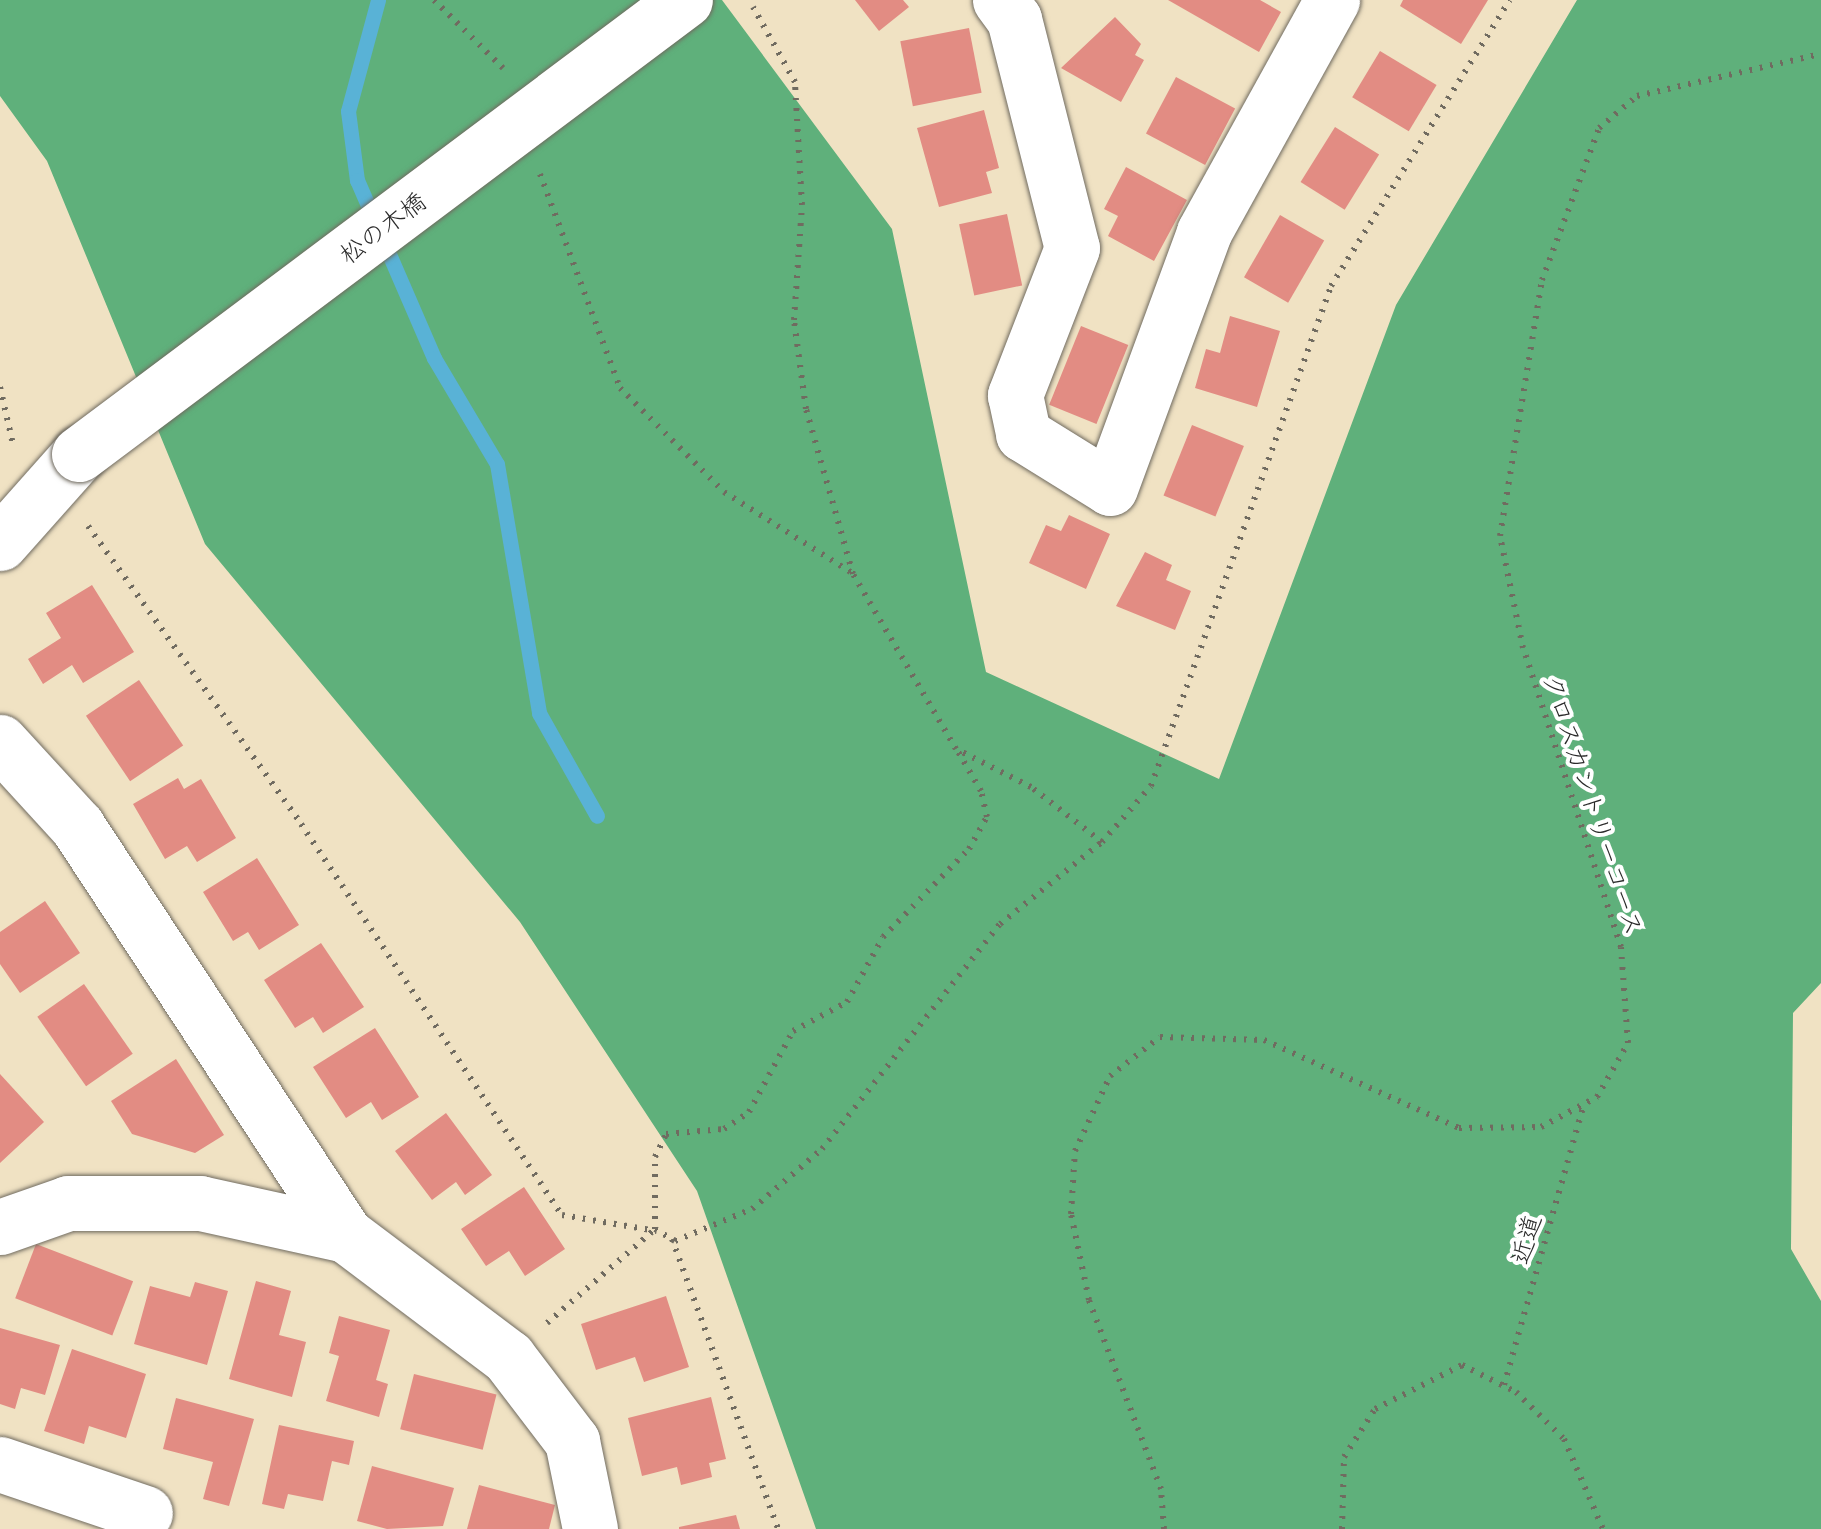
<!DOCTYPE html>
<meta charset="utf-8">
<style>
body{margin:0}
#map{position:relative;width:1821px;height:1529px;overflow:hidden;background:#f0e2c3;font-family:Mali,"Klee One",sans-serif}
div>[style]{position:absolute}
.forest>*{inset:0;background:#5fb07b}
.stream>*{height:15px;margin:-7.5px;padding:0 7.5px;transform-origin:7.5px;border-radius:7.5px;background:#59b2d6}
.building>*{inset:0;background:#e28c83;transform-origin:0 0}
.path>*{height:6px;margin-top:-3px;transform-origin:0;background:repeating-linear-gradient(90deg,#706b60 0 2.5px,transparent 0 10.5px)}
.roads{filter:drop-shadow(0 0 2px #706b60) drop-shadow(0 0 2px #706b60)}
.minor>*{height:55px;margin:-27.5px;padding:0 27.5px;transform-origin:27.5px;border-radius:27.5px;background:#fff}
.bridges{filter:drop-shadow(0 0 2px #706b60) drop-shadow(0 0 2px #706b60)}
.minor-bridge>*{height:55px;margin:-27.5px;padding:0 27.5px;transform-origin:27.5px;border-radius:27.5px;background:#fff}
span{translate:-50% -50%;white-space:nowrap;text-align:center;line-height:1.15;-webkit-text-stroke:8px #fff;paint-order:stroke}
.street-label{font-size:25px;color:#2b2b2b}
</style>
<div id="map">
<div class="forest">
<i style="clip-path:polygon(0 0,722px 0,892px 229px,986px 672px,1219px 779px,1396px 305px,1577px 0,1821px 0,1821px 983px,1793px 1013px,1791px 1249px,1821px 1301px,1821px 1529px,816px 1529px,697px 1191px,520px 922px,205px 544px,47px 161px,0 96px)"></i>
</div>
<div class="stream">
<i style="left:378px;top:0;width:115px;rotate:105.1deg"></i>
<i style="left:348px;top:111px;width:70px;rotate:82.6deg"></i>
<i style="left:357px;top:180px;width:194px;rotate:66.6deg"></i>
<i style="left:434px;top:358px;width:123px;rotate:59.3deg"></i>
<i style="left:497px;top:464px;width:253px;rotate:80.4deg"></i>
<i style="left:539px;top:713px;width:118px;rotate:60.6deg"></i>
</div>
<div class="building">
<i style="clip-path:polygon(855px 0,903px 0,909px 7px,879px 31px)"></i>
<i style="clip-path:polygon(1168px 0,1260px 0,1281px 12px,1259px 52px)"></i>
<i style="clip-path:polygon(1403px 0,1488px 0,1461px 44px,1400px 6px)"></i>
<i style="clip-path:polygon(1115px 17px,1141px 44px,1135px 55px,1144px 60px,1121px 102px,1061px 68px)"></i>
<i style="left:969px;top:28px;width:66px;height:70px;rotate:79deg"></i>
<i style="left:1380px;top:51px;width:66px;height:54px;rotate:31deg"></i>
<i style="left:1176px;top:77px;width:67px;height:64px;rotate:28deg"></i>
<i style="clip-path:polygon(984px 110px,999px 168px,986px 172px,992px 193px,939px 207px,917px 128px)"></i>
<i style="left:1335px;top:127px;width:52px;height:65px;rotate:32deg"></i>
<i style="clip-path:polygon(1126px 167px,1187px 200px,1154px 261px,1108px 236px,1118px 216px,1104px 209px)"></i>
<i style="left:1007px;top:214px;width:73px;height:49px;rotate:78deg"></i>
<i style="left:1280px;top:215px;width:51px;height:72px;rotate:30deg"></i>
<i style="clip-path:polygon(1230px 316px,1280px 331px,1257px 407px,1195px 388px,1206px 349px,1220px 353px)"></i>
<i style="left:1081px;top:326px;width:51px;height:85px;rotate:22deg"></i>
<i style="left:1192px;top:425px;width:56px;height:76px;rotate:22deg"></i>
<i style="clip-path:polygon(1069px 515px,1110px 534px,1086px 589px,1029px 563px,1046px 525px,1061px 531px)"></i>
<i style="clip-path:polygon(1145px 552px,1172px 565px,1166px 580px,1191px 591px,1175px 630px,1116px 606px)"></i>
<i style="clip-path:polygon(92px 585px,134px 652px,83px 683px,72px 665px,43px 684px,28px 659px,61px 638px,46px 613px)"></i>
<i style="left:139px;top:680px;width:79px;height:64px;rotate:56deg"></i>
<i style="clip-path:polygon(178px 778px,184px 789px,201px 779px,236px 838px,197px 862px,187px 846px,165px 859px,133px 804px)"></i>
<i style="clip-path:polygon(257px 858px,299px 925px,259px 950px,248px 932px,233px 941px,203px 892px)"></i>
<i style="clip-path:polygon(45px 901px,80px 953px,20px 993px,0 964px,0 932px)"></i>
<i style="clip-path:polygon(321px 943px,364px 1007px,323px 1033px,313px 1017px,295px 1028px,264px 980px)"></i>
<i style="left:84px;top:984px;width:85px;height:57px;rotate:55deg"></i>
<i style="clip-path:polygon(375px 1028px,419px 1097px,382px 1120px,371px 1102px,346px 1118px,313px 1067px)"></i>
<i style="clip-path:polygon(176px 1059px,224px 1135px,195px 1153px,132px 1134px,111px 1101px)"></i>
<i style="clip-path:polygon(0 1074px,44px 1122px,0 1163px)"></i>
<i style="clip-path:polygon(446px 1113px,492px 1175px,465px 1195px,456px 1182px,432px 1200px,395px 1151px)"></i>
<i style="clip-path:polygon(524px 1187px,565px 1249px,525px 1276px,509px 1251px,486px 1266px,461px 1229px)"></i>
<i style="left:36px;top:1244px;width:104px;height:58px;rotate:21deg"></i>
<i style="clip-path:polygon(256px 1281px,291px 1291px,279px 1335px,306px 1342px,292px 1397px,229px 1379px)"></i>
<i style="clip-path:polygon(195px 1282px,228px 1291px,207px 1365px,134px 1344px,150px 1286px,190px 1297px)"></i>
<i style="clip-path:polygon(666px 1296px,689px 1367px,644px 1382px,635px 1357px,596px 1370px,581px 1324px)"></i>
<i style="clip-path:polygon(339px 1316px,390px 1330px,376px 1380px,388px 1384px,379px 1417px,326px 1401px,339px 1356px,329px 1353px)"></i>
<i style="clip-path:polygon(0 1328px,60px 1345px,45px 1395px,21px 1388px,15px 1409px,0 1404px)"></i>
<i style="clip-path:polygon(72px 1349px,146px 1374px,126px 1438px,89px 1426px,84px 1444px,44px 1431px)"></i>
<i style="left:414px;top:1374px;width:85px;height:57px;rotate:14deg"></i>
<i style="clip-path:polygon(711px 1397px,726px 1459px,709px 1463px,712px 1477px,681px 1485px,677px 1467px,642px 1476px,628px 1418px)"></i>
<i style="clip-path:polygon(176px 1398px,254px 1419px,229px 1506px,203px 1499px,213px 1462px,163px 1449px)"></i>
<i style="clip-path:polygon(279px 1425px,354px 1441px,349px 1465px,332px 1461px,323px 1501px,288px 1494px,284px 1509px,262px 1504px)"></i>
<i style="clip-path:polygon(372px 1466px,454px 1488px,443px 1526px,387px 1529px,357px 1521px)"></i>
<i style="clip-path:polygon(479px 1485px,555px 1505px,549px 1529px,467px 1529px)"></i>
<i style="clip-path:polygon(736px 1515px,740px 1529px,679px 1529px,679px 1527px)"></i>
</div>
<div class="path">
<i style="left:434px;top:0;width:97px;rotate:44.6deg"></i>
<i style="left:540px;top:174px;width:228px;rotate:69.5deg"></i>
<i style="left:620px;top:388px;width:147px;rotate:45deg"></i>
<i style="left:724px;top:492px;width:151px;rotate:32.3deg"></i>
<i style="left:0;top:387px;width:58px;rotate:77.2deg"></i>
<i style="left:88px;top:526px;width:366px;rotate:54.4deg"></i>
<i style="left:301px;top:824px;width:470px;rotate:56.3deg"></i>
<i style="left:562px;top:1215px;width:96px;rotate:9.6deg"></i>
<i style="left:1102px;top:842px;width:74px;rotate:-48.8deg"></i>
<i style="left:1151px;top:786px;width:531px;rotate:-70.2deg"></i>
<i style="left:1331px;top:286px;width:337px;rotate:-58deg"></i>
<i style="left:655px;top:1229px;width:23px;rotate:31deg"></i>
<i style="left:675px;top:1241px;width:83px;rotate:-22.6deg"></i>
<i style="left:752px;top:1209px;width:92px;rotate:-40.6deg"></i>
<i style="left:822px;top:1149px;width:287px;rotate:-51.7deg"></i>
<i style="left:1000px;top:924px;width:131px;rotate:-38.8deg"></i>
<i style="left:1102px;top:842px;width:90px;rotate:-142.2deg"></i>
<i style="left:1031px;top:787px;width:84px;rotate:-153.1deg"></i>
<i style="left:956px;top:749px;width:203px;rotate:-120.5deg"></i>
<i style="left:853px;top:574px;width:172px;rotate:-105.9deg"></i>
<i style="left:806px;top:409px;width:90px;rotate:-97.7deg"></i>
<i style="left:794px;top:320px;width:115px;rotate:-86deg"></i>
<i style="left:802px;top:205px;width:123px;rotate:-93.3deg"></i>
<i style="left:795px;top:82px;width:86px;rotate:-119.2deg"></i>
<i style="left:672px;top:1239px;width:309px;rotate:69.9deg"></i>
<i style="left:547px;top:1323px;width:143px;rotate:-41deg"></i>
<i style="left:655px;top:1229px;width:72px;rotate:-90deg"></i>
<i style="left:655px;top:1157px;width:25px;rotate:-64deg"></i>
<i style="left:666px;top:1134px;width:58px;rotate:-4.9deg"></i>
<i style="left:724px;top:1129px;width:30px;rotate:-34deg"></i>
<i style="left:749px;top:1112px;width:92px;rotate:-61.5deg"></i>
<i style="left:793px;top:1031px;width:61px;rotate:-28.2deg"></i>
<i style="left:847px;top:1002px;width:74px;rotate:-61deg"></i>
<i style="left:883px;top:937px;width:123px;rotate:-45.7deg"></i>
<i style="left:969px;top:849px;width:37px;rotate:-61deg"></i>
<i style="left:987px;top:817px;width:27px;rotate:-103deg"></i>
<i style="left:981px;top:791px;width:48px;rotate:-120.3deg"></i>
<i style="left:1504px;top:1385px;width:292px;rotate:-74.1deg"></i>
<i style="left:1164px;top:1529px;width:40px;rotate:-94.3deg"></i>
<i style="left:1161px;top:1489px;width:202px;rotate:-110.9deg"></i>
<i style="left:1089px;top:1300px;width:88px;rotate:-101.8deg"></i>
<i style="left:1071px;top:1214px;width:63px;rotate:-86.4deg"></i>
<i style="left:1075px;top:1151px;width:83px;rotate:-65deg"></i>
<i style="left:1110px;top:1076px;width:63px;rotate:-38deg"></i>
<i style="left:1160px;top:1037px;width:104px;rotate:1.7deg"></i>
<i style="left:1264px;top:1040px;width:214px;rotate:24.3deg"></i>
<i style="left:1459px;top:1128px;width:82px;rotate:-0.7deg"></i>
<i style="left:1541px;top:1127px;width:64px;rotate:-28.2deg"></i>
<i style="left:1597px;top:1097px;width:62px;rotate:-60.1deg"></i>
<i style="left:1628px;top:1043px;width:96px;rotate:-94.2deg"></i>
<i style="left:1621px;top:947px;width:315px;rotate:-108.1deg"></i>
<i style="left:1523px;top:648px;width:114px;rotate:-101.6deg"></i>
<i style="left:1500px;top:536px;width:259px;rotate:-80.7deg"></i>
<i style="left:1542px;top:280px;width:162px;rotate:-69.4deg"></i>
<i style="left:1599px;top:128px;width:50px;rotate:-40.1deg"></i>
<i style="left:1637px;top:96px;width:189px;rotate:-12.9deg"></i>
<i style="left:1342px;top:1529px;width:72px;rotate:-88.4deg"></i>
<i style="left:1344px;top:1457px;width:57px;rotate:-57.1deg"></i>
<i style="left:1375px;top:1409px;width:97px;rotate:-26.8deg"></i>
<i style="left:1462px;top:1365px;width:60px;rotate:26.6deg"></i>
<i style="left:1516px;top:1392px;width:67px;rotate:44.4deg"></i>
<i style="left:1564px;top:1439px;width:98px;rotate:66.6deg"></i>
</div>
<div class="roads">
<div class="minor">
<i style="left:1000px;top:0;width:24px;rotate:54deg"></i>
<i style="left:1014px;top:19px;width:236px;rotate:75.8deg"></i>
<i style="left:1072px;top:248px;width:158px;rotate:111.2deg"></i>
<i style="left:1015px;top:395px;width:40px;rotate:78deg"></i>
<i style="left:1023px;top:434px;width:102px;rotate:31.8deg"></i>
<i style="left:1110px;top:488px;width:273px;rotate:-69.8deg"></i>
<i style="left:1204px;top:232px;width:265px;rotate:-61.1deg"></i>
<i style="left:0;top:543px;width:119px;rotate:-48.4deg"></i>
<i style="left:0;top:742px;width:114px;rotate:47.5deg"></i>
<i style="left:77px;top:826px;width:490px;rotate:56.7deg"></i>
<i style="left:346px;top:1235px;width:203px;rotate:37deg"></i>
<i style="left:508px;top:1357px;width:106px;rotate:52.7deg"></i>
<i style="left:572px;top:1441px;width:90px;rotate:78.4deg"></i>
<i style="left:0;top:1227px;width:72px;rotate:-19.4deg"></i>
<i style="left:68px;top:1203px;width:132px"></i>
<i style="left:200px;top:1203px;width:149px;rotate:12.4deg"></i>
<i style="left:0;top:1464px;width:153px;rotate:18.7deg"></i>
</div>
</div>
<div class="bridges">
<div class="minor-bridge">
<i style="left:79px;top:454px;width:757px;rotate:-36.84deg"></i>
</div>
</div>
<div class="street-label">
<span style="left:382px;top:227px;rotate:-37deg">松の木橋</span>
<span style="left:1594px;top:804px;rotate:72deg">クロスカントリーコース</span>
<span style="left:1525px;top:1239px;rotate:-74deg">近道</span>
</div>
</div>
